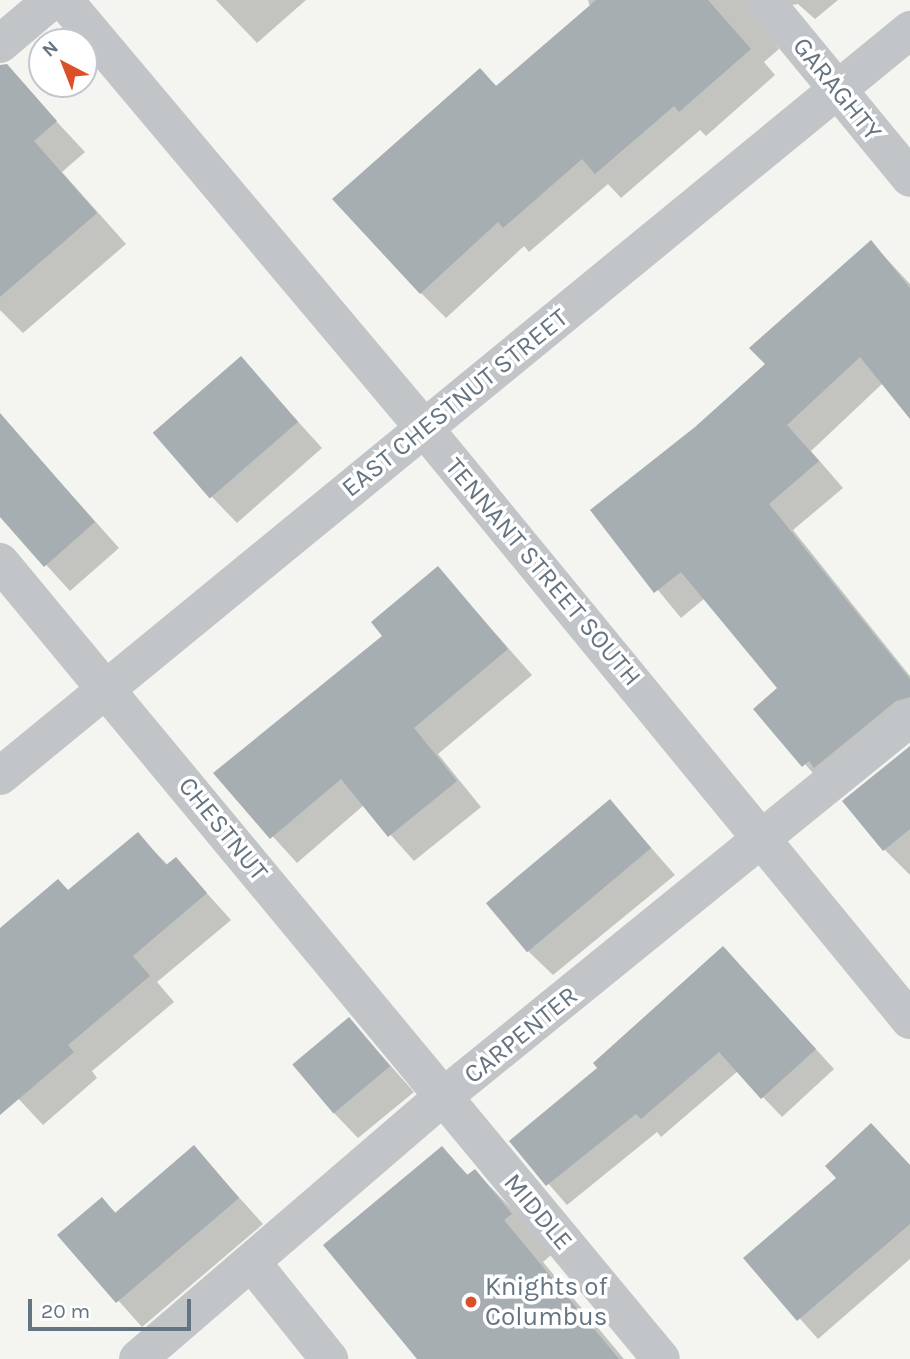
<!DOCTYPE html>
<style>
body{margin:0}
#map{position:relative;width:910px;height:1359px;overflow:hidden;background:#f4f4f0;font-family:Karla,sans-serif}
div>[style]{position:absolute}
.shadow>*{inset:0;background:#0003}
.building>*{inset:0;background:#a6aeb2;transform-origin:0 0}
.minor>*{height:38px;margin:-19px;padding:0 19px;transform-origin:19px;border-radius:19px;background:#c2c5c8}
.dots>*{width:19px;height:19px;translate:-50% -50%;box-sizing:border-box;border:4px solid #fff;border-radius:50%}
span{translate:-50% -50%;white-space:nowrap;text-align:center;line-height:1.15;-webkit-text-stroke:7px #fff;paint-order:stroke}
.street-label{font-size:26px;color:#647480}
.poi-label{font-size:26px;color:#647480}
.left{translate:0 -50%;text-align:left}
.north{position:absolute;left:28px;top:28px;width:70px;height:70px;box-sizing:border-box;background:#fff;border:2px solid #c1c7cc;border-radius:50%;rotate:318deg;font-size:19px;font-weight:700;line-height:28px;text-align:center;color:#647480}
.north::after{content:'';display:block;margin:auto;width:24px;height:32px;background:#db5029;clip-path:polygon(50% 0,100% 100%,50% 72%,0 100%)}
.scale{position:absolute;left:28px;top:1299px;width:163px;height:32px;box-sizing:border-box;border:4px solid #647480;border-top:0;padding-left:9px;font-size:21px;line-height:24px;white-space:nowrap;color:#647480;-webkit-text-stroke:5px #fff;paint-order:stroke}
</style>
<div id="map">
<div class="shadow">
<i style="clip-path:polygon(216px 0,306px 0,257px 43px)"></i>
<i style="clip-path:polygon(588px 0,838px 0,815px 19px,798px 4px,775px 8px,767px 29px,779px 49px,764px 62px,775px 75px,706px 136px,700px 130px,621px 198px,608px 184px,529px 252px,524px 246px,446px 318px,421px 293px,480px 70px,497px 87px,590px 7px)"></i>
<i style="clip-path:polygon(16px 78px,85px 152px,62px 172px,126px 244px,23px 333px,0 310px,0 92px)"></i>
<i style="clip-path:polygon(871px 242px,910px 284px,910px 416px,883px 383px,811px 451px,843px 488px,793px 530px,910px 676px,910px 724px,829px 791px,756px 709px,780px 689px,705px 598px,681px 618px,592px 510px,696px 428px,767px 364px)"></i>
<i style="clip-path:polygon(241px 359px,322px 448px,237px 523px,212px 497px)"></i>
<i style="clip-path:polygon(2px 417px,119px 548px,70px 591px,0 514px)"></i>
<i style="clip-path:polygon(438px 568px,532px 675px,438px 754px,481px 807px,414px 861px,364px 805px,297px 863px,215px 773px,385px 636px)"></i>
<i style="clip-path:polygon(910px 748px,910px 875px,884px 849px)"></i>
<i style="clip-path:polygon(610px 801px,675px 875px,553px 975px,527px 950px)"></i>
<i style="clip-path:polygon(137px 834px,168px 865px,176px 859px,231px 920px,157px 982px,174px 1002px,92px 1071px,97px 1078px,43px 1125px,0 1079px,0 929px,69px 892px)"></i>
<i style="clip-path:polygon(742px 968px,834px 1069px,782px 1117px,738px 1071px,661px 1137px,657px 1132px,567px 1205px,511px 1141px,600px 1068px)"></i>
<i style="clip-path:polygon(349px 1019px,414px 1092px,358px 1138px,333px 1112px)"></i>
<i style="clip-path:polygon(194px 1147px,263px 1224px,142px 1327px,60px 1235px,102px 1199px,117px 1214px)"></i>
<i style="clip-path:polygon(442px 1148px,469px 1176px,475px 1171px,515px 1212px,551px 1255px,543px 1262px,624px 1359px,420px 1359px)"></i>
<i style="clip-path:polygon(910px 1166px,910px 1259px,818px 1339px,746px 1258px,838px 1179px)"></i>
</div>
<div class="building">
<i style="clip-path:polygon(596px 0,708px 0,751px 49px,679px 112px,674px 106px,595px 174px,582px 159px,503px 228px,498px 222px,420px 294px,332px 199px,480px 68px,496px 86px)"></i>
<i style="clip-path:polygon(7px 64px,57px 121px,34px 141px,97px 213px,0 297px,0 65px)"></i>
<i style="clip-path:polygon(871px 240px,910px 288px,910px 419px,860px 357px,787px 425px,819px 461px,769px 504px,910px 679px,910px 697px,896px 701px,814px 768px,809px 761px,802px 767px,753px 709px,777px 688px,681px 572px,654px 593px,590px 510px,695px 427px,765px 364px,749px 348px)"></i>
<i style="left:241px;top:356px;width:87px;height:117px;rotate:49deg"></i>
<i style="clip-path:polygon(0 413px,95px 522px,44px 567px,0 517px)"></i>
<i style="clip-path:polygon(438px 566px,508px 649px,414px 728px,457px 781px,388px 837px,341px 779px,270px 839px,213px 773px,382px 636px,371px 622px)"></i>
<i style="clip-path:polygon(910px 746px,910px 829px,883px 851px,842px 801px)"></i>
<i style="left:610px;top:799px;width:64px;height:162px;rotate:50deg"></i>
<i style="clip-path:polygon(138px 832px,166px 865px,176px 857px,207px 893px,133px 956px,150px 976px,68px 1045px,74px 1052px,0 1115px,0 928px,58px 879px,68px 890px)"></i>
<i style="clip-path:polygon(723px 946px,816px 1049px,761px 1099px,719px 1052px,641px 1119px,636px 1114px,546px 1186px,509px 1141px,597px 1068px,593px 1063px)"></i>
<i style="left:349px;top:1017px;width:64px;height:74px;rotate:50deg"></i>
<i style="clip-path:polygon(871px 1123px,910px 1165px,910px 1224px,797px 1321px,743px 1258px,836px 1178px,825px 1166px)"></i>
<i style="clip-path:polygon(194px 1145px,239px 1198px,116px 1303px,57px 1235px,102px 1197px,115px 1213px)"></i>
<i style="clip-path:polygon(442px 1146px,467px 1175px,475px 1169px,512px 1214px,504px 1220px,619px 1359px,417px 1359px,323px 1245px)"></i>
</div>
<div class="minor">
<i style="left:64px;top:0;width:559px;rotate:49.93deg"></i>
<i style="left:424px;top:428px;width:766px;rotate:50.62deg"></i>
<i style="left:764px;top:0;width:230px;rotate:50.6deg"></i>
<i style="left:0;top:44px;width:68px;rotate:-40.2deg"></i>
<i style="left:0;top:562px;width:1035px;rotate:50.33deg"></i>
<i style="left:0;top:776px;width:1177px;rotate:-39.34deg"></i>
<i style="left:253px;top:1264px;width:122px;rotate:51.3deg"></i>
<i style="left:138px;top:1359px;width:402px;rotate:-40.7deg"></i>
<i style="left:443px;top:1097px;width:601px;rotate:-39.06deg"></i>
</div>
<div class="dots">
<i style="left:471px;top:1302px;background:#db5029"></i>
</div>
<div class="street-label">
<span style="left:837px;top:89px;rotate:51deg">GARAGHTY</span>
<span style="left:455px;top:403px;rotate:-39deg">EAST CHESTNUT STREET</span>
<span style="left:543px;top:572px;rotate:50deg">TENNANT STREET SOUTH</span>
<span style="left:223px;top:829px;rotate:51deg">CHESTNUT</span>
<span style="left:521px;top:1035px;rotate:-39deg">CARPENTER</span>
<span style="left:538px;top:1212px;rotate:50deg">MIDDLE</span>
</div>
<div class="poi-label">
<span class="left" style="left:485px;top:1302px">Knights of<br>Columbus</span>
</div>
<div class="north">N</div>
<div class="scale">20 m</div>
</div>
